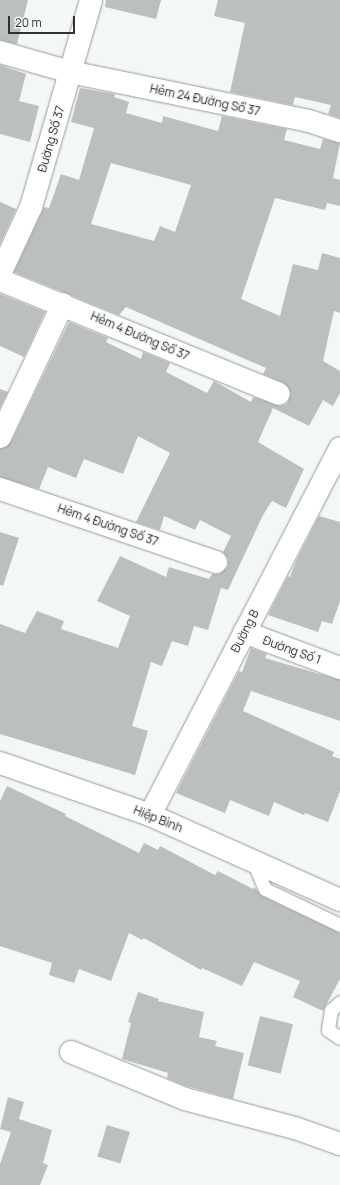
<!DOCTYPE html>
<meta charset="utf-8">
<style>
body{margin:0}
#map{position:relative;width:340px;height:1185px;overflow:hidden;background:#f4f8f5;font-family:Manrope,sans-serif}
div>[style]{position:absolute}
.building>*{inset:0;background:#bcc0bd;transform-origin:0 0}
.roads{filter:drop-shadow(0 0 1px #979a98) drop-shadow(0 0 1px #979a98)}
.service>*{height:13px;margin:-6.5px;padding:0 6.5px;transform-origin:6.5px;border-radius:6.5px;background:#fff}
.minor>*{height:22px;margin:-11px;padding:0 11px;transform-origin:11px;border-radius:11px;background:#fff}
.secondary>*{height:22px;margin:-11px;padding:0 11px;transform-origin:11px;border-radius:11px;background:#fff}
span{translate:-50% -50%;white-space:nowrap;text-align:center;line-height:1.15;-webkit-text-stroke:3px #f4f8f5;paint-order:stroke}
.street-label{font-size:12px;color:#303231}
.scale{position:absolute;left:8px;top:16px;width:67px;height:18px;box-sizing:border-box;border:2px solid #303231;border-top:0;padding-left:5px;font-size:12px;line-height:14px;white-space:nowrap;color:#303231;-webkit-text-stroke:3px #f4f8f5;paint-order:stroke}
</style>
<div id="map">
<div class="building">
<i style="clip-path:polygon(0 0,28px 0,17px 44px,0 40px)"></i>
<i style="clip-path:polygon(106px 0,161px 0,156px 19px,105px 7px)"></i>
<i style="clip-path:polygon(218px 0,340px 0,340px 118px,328px 114px,331px 105px,295px 97px,293px 105px,230px 92px,245px 23px,214px 16px)"></i>
<i style="clip-path:polygon(0 65px,26px 74px,19px 101px,39px 106px,30px 142px,0 134px)"></i>
<i style="clip-path:polygon(evenodd,80px 88px,115px 94px,114px 97px,129px 102px,126px 113px,162px 123px,163px 116px,218px 131px,222px 116px,287px 129px,284px 140px,320px 149px,323px 139px,340px 143px,333px 178px,340px 180px,340px 206px,327px 203px,325px 210px,275px 198px,241px 299px,280px 316px,293px 264px,318px 270px,322px 253px,340px 258px,340px 313px,334px 311px,323px 361px,340px 371px,340px 393px,333px 406px,323px 400px,309px 426px,273px 408px,258px 442px,304px 469px,286px 508px,272px 501px,263px 515px,228px 590px,221px 588px,208px 630px,194px 626px,188px 646px,172px 641px,162px 666px,151px 662px,132px 726px,148px 731px,135px 775px,0 734px,0 624px,25px 633px,37px 611px,64px 621px,61px 629px,118px 648px,130px 616px,97px 601px,120px 556px,166px 577px,169px 567px,209px 579px,212px 574px,219px 574px,228px 566px,228px 559px,223px 552px,231px 536px,200px 520px,195px 530px,164px 516px,160px 530px,136px 522px,170px 453px,138px 436px,123px 474px,84px 459px,76px 478px,48px 467px,39px 489px,0 477px,0 449px,11px 442px,69px 322px,108px 338px,106px 342px,141px 359px,143px 352px,170px 363px,166px 372px,207px 393px,214px 381px,251px 402px,253px 397px,280px 406px,287px 404px,291px 393px,284px 383px,263px 374px,266px 368px,126px 307px,119px 315px,14px 272px,44px 207px,49px 208px,61px 174px,79px 180px,94px 128px,71px 122px,80px 88px,111px 163px,191px 185px,175px 232px,160px 226px,154px 241px,91px 224px,111px 163px)"></i>
<i style="clip-path:polygon(0 202px,16px 209px,0 244px)"></i>
<i style="clip-path:polygon(0 294px,45px 312px,24px 357px,0 346px)"></i>
<i style="clip-path:polygon(0 389px,8px 392px,0 408px)"></i>
<i style="clip-path:polygon(319px 516px,340px 522px,340px 601px,332px 624px,322px 621px,318px 632px,268px 615px,288px 576px,290px 577px,296px 561px)"></i>
<i style="clip-path:polygon(0 532px,19px 538px,3px 586px,0 585px)"></i>
<i style="clip-path:polygon(251px 648px,267px 654px,265px 658px,340px 680px,340px 721px,251px 691px,243px 711px,334px 752px,332px 756px,340px 759px,340px 791px,328px 822px,305px 813px,304px 815px,274px 802px,269px 816px,230px 800px,225px 813px,176px 793px,239px 671px,242px 672px)"></i>
<i style="clip-path:polygon(7px 786px,66px 814px,65px 816px,139px 853px,144px 843px,158px 850px,160px 846px,215px 875px,218px 871px,253px 889px,254px 887px,262px 896px,340px 933px,340px 979px,323px 1011px,293px 997px,300px 981px,254px 962px,242px 986px,202px 968px,201px 970px,144px 938px,142px 940px,129px 933px,111px 981px,79px 969px,74px 983px,49px 975px,52px 963px,0 946px,0 801px)"></i>
<i style="clip-path:polygon(138px 992px,159px 999px,158px 1001px,204px 1012px,199px 1037px,217px 1041px,215px 1046px,244px 1053px,233px 1099px,183px 1085px,167px 1078px,168px 1073px,122px 1059px,131px 1023px,128px 1022px)"></i>
<i style="left:260px;top:1016px;width:34px;height:51px;rotate:14deg"></i>
<i style="clip-path:polygon(8px 1097px,24px 1102px,19px 1119px,52px 1130px,43px 1163px,48px 1165px,40px 1185px,0 1185px,0 1164px,11px 1132px,0 1129px)"></i>
<i style="left:107px;top:1125px;width:24px;height:33px;rotate:17deg"></i>
</div>
<div class="roads">
<div class="service">
<i style="left:253px;top:861px;width:30px;rotate:67deg"></i>
<i style="left:265px;top:889px;width:83px;rotate:25.6deg"></i>
<i style="left:340px;top:1002px;width:12px;rotate:138deg"></i>
<i style="left:331px;top:1010px;width:20px;rotate:99deg"></i>
<i style="left:328px;top:1030px;width:14px;rotate:34deg"></i>
</div>
<div class="minor">
<i style="left:0;top:52px;width:73px;rotate:15.9deg"></i>
<i style="left:70px;top:72px;width:244px;rotate:11.6deg"></i>
<i style="left:309px;top:121px;width:33px;rotate:18deg"></i>
<i style="left:0;top:274px;width:74px;rotate:-65.2deg"></i>
<i style="left:31px;top:207px;width:216px;rotate:-73.8deg"></i>
<i style="left:0;top:280px;width:301px;rotate:22.2deg"></i>
<i style="left:0;top:437px;width:147px;rotate:-64.7deg"></i>
<i style="left:0;top:489px;width:228px;rotate:18.7deg"></i>
<i style="left:244px;top:632px;width:103px;rotate:20.6deg"></i>
<i style="left:150px;top:815px;width:413px;rotate:-62.6deg"></i>
<i style="left:71px;top:1052px;width:123px;rotate:22.4deg"></i>
<i style="left:185px;top:1099px;width:114px;rotate:14.8deg"></i>
<i style="left:295px;top:1128px;width:48px;rotate:19.6deg"></i>
</div>
<div class="secondary">
<i style="left:0;top:763px;width:159px;rotate:19.1deg"></i>
<i style="left:150px;top:815px;width:208px;rotate:24.1deg"></i>
</div>
</div>
<div class="street-label">
<span style="left:205px;top:100px;rotate:12deg">Hẻm 24 Đường Sổ 37</span>
<span style="left:51px;top:139px;rotate:-74deg">Đường Số 37</span>
<span style="left:140px;top:336px;rotate:23deg">Hẻm 4 Đường Sổ 37</span>
<span style="left:108px;top:525px;rotate:19deg">Hẻm 4 Đường Số 37</span>
<span style="left:245px;top:631px;rotate:-63deg">Đường B</span>
<span style="left:292px;top:650px;rotate:20deg">Đường Số 1</span>
<span style="left:158px;top:819px;rotate:22deg">Hiệp Bình</span>
</div>
<div class="scale">20 m</div>
</div>
